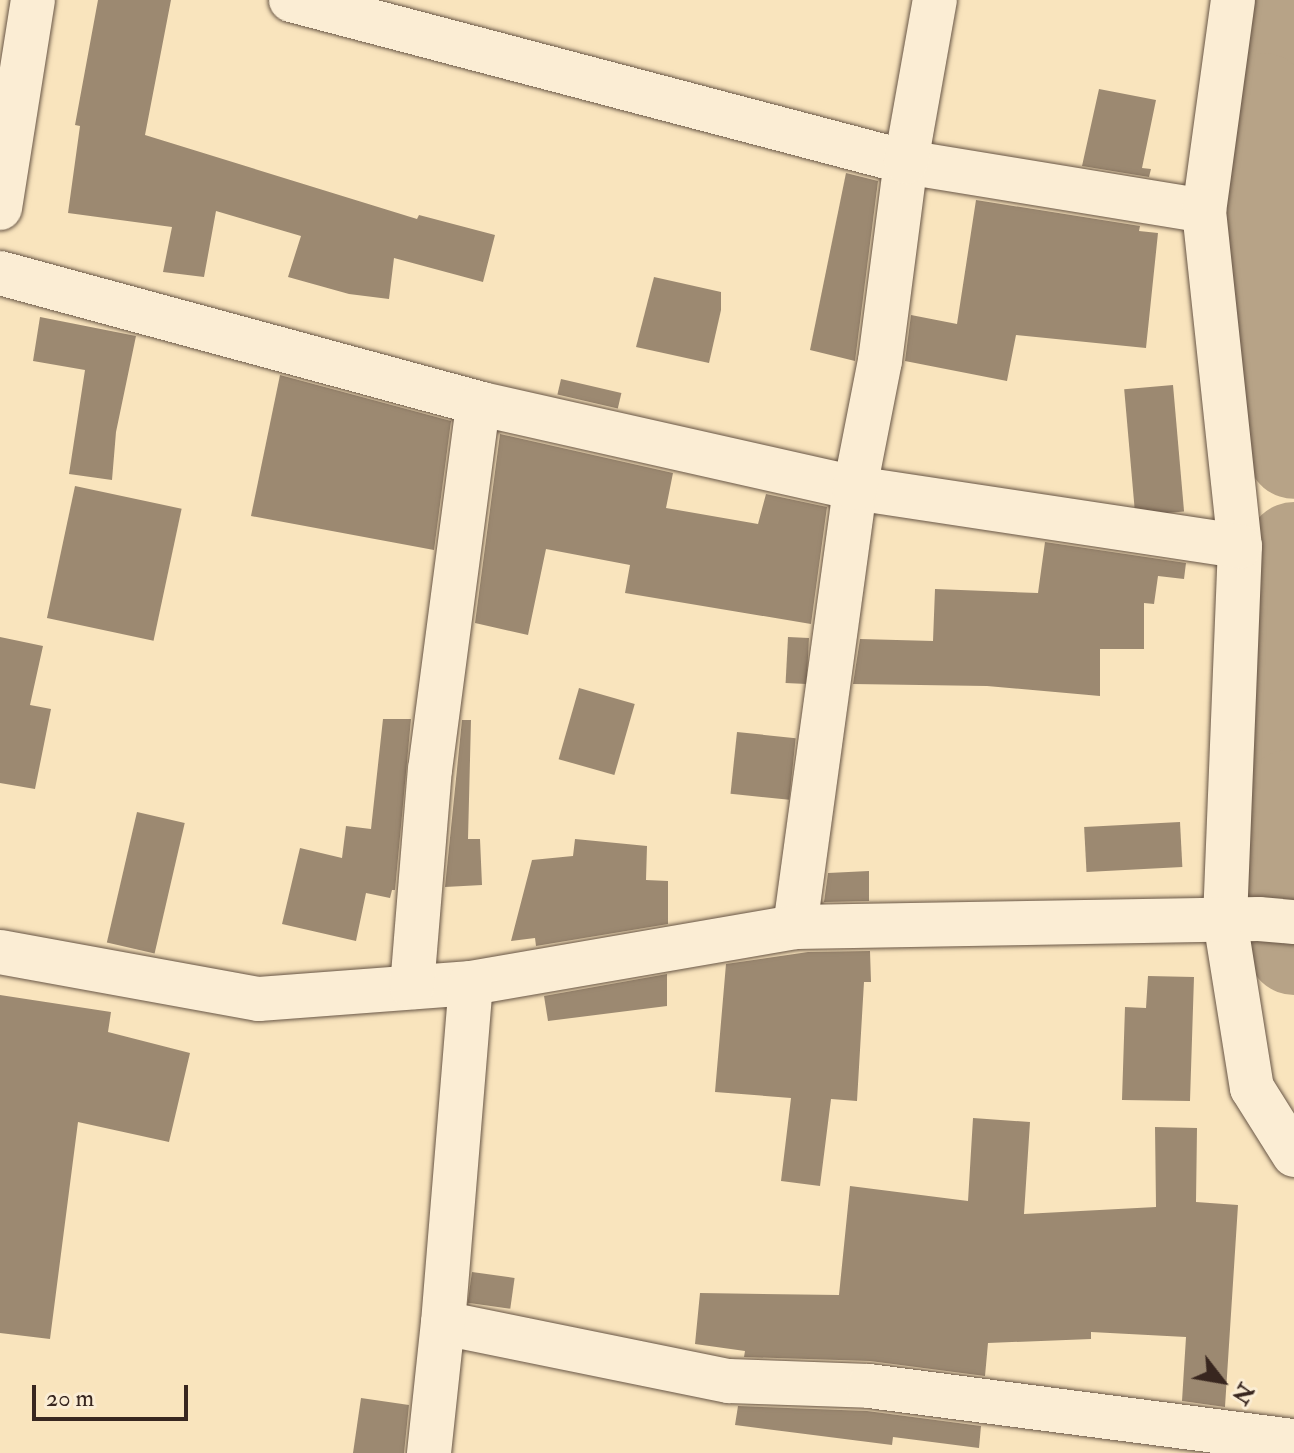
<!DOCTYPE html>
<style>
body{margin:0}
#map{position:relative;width:1294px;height:1453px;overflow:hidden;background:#f9e4bd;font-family:"IM FELL Double Pica",serif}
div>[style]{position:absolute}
.river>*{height:94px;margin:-47px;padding:0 47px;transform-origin:47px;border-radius:47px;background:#b7a387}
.building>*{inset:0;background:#9c8971;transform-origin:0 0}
.roads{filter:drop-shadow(0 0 2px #685646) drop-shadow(0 0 2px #685646)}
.minor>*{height:44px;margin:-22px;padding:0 22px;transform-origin:22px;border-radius:22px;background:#fbedd4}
span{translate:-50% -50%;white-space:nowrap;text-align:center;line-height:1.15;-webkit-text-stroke:6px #fbedd4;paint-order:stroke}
.north{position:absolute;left:1182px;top:1341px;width:80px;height:80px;-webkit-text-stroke:6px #fbedd4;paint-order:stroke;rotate:121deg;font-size:22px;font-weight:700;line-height:32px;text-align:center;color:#38261f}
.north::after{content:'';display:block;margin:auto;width:28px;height:36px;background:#38261f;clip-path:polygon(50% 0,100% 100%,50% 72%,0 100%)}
.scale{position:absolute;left:32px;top:1385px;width:156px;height:36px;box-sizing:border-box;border:4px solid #38261f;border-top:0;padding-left:10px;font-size:24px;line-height:28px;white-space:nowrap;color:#38261f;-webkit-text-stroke:6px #fbedd4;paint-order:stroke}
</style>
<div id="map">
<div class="river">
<i style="left:1277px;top:0;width:101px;rotate:98deg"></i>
<i style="left:1263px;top:100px;width:353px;rotate:85deg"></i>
<i style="left:1294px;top:549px;width:248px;rotate:91.2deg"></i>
<i style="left:1289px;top:797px;width:151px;rotate:88.1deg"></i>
</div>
<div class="building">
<i style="clip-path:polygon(98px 0,171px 0,145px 135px,417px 219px,419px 215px,495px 235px,483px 282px,394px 258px,389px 299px,349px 294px,288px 277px,301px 236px,216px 211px,204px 277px,163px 272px,172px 227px,68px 213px,80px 126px,75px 125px)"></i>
<i style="clip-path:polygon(1099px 89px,1156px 100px,1142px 168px,1151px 169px,1149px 177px,1082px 166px)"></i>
<i style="clip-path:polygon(846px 173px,878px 181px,855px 361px,810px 350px)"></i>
<i style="clip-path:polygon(976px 200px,1140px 226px,1139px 231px,1158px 233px,1146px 348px,1016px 335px,1007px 381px,905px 361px,911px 315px,957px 324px)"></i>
<i style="clip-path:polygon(654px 277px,721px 292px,721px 310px,709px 363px,636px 347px)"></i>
<i style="clip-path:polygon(40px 317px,136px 336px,116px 432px,112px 480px,69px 474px,85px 370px,33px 361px)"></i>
<i style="clip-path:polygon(280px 375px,451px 421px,434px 550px,251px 516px)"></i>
<i style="left:561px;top:379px;width:62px;height:16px;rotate:13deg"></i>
<i style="left:1173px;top:385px;width:127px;height:49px;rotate:85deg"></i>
<i style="clip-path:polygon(500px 434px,673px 473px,666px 508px,758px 524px,766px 494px,827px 507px,811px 624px,625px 593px,630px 565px,546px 549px,528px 635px,475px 623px)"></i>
<i style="left:75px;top:486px;width:109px;height:135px;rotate:12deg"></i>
<i style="clip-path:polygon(1045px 542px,1186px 563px,1184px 579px,1158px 576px,1154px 604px,1144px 603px,1144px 649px,1100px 649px,1100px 696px,987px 686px,853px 684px,860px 639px,933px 641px,935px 589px,1038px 593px)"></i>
<i style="clip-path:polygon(0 637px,43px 646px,30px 705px,51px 709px,35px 789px,0 783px)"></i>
<i style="left:788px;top:637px;width:21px;height:46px;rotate:3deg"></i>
<i style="left:579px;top:688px;width:58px;height:74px;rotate:16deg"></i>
<i style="clip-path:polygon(383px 719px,411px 719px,395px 890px,392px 890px,390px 898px,366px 893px,356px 941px,282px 924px,300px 848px,342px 858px,346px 826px,371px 829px)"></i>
<i style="clip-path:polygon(462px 720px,471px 720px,468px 839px,480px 839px,482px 885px,445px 887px)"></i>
<i style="left:737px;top:732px;width:59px;height:62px;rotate:6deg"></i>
<i style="left:137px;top:812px;width:49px;height:134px;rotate:13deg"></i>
<i style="left:1180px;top:822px;width:45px;height:96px;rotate:87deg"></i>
<i style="clip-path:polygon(575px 839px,647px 846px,646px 880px,668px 881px,668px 924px,536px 946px,535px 938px,511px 941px,532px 860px,573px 856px)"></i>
<i style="clip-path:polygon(869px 871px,869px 901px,824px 902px,828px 873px)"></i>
<i style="clip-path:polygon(870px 951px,871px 982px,864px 982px,857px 1101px,831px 1099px,820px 1186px,781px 1181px,791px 1098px,715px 1092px,726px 964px,808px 952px)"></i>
<i style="clip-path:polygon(667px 974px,667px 1006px,548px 1021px,544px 996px)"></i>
<i style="clip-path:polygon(1148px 976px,1194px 977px,1190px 1101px,1122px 1100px,1125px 1007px,1146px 1008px)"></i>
<i style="clip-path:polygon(0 995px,111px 1012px,108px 1032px,190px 1053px,169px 1142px,78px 1122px,50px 1339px,0 1333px)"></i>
<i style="clip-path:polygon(973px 1118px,1030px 1122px,1024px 1214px,1156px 1207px,1155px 1127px,1197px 1128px,1196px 1202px,1238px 1205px,1225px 1407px,1182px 1401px,1186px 1337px,1091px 1332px,1091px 1339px,988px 1343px,985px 1376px,870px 1361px,744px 1357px,745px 1351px,695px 1344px,700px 1293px,839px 1295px,850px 1186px,968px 1201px)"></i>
<i style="left:472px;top:1272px;width:43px;height:31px;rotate:8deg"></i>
<i style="clip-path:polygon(361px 1398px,409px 1405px,404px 1453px,353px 1453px)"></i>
<i style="clip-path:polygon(738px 1406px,867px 1411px,981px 1426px,979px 1448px,893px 1437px,892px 1445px,735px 1425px)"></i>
</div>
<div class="roads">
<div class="minor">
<i style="left:291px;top:0;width:636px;rotate:14.76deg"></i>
<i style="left:906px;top:162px;width:302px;rotate:9.3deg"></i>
<i style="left:1233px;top:0;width:213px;rotate:97.8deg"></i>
<i style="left:1204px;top:211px;width:337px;rotate:83.9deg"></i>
<i style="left:1240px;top:546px;width:374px;rotate:92.3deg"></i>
<i style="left:1225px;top:920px;width:170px;rotate:80.9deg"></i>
<i style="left:1252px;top:1088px;width:79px;rotate:57.9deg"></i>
<i style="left:0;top:208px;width:211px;rotate:-81deg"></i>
<i style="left:0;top:273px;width:499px;rotate:15.2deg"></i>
<i style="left:482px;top:404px;width:382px;rotate:12.7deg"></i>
<i style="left:855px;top:488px;width:389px;rotate:8.6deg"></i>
<i style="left:795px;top:927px;width:443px;rotate:-82.2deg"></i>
<i style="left:855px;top:488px;width:129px;rotate:-78.9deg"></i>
<i style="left:880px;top:361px;width:201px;rotate:-82.6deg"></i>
<i style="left:906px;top:162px;width:165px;rotate:-79.9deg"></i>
<i style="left:0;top:952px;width:263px;rotate:10.3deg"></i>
<i style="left:259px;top:999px;width:213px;rotate:-4.3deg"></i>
<i style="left:471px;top:983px;width:329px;rotate:-9.8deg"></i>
<i style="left:795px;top:927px;width:464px;rotate:-1deg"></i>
<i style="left:1259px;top:919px;width:35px;rotate:5deg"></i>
<i style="left:412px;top:987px;width:218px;rotate:-85.3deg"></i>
<i style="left:430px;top:770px;width:352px;rotate:-82.5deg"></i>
<i style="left:476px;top:421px;width:18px;rotate:-71deg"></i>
<i style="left:443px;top:1323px;width:292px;rotate:11.5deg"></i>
<i style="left:729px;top:1381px;width:140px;rotate:2deg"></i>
<i style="left:869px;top:1386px;width:429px;rotate:7.4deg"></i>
<i style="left:429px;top:1453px;width:131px;rotate:-83.9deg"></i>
<i style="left:443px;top:1323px;width:341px;rotate:-85.3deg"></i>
</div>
</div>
<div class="north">N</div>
<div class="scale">20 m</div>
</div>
